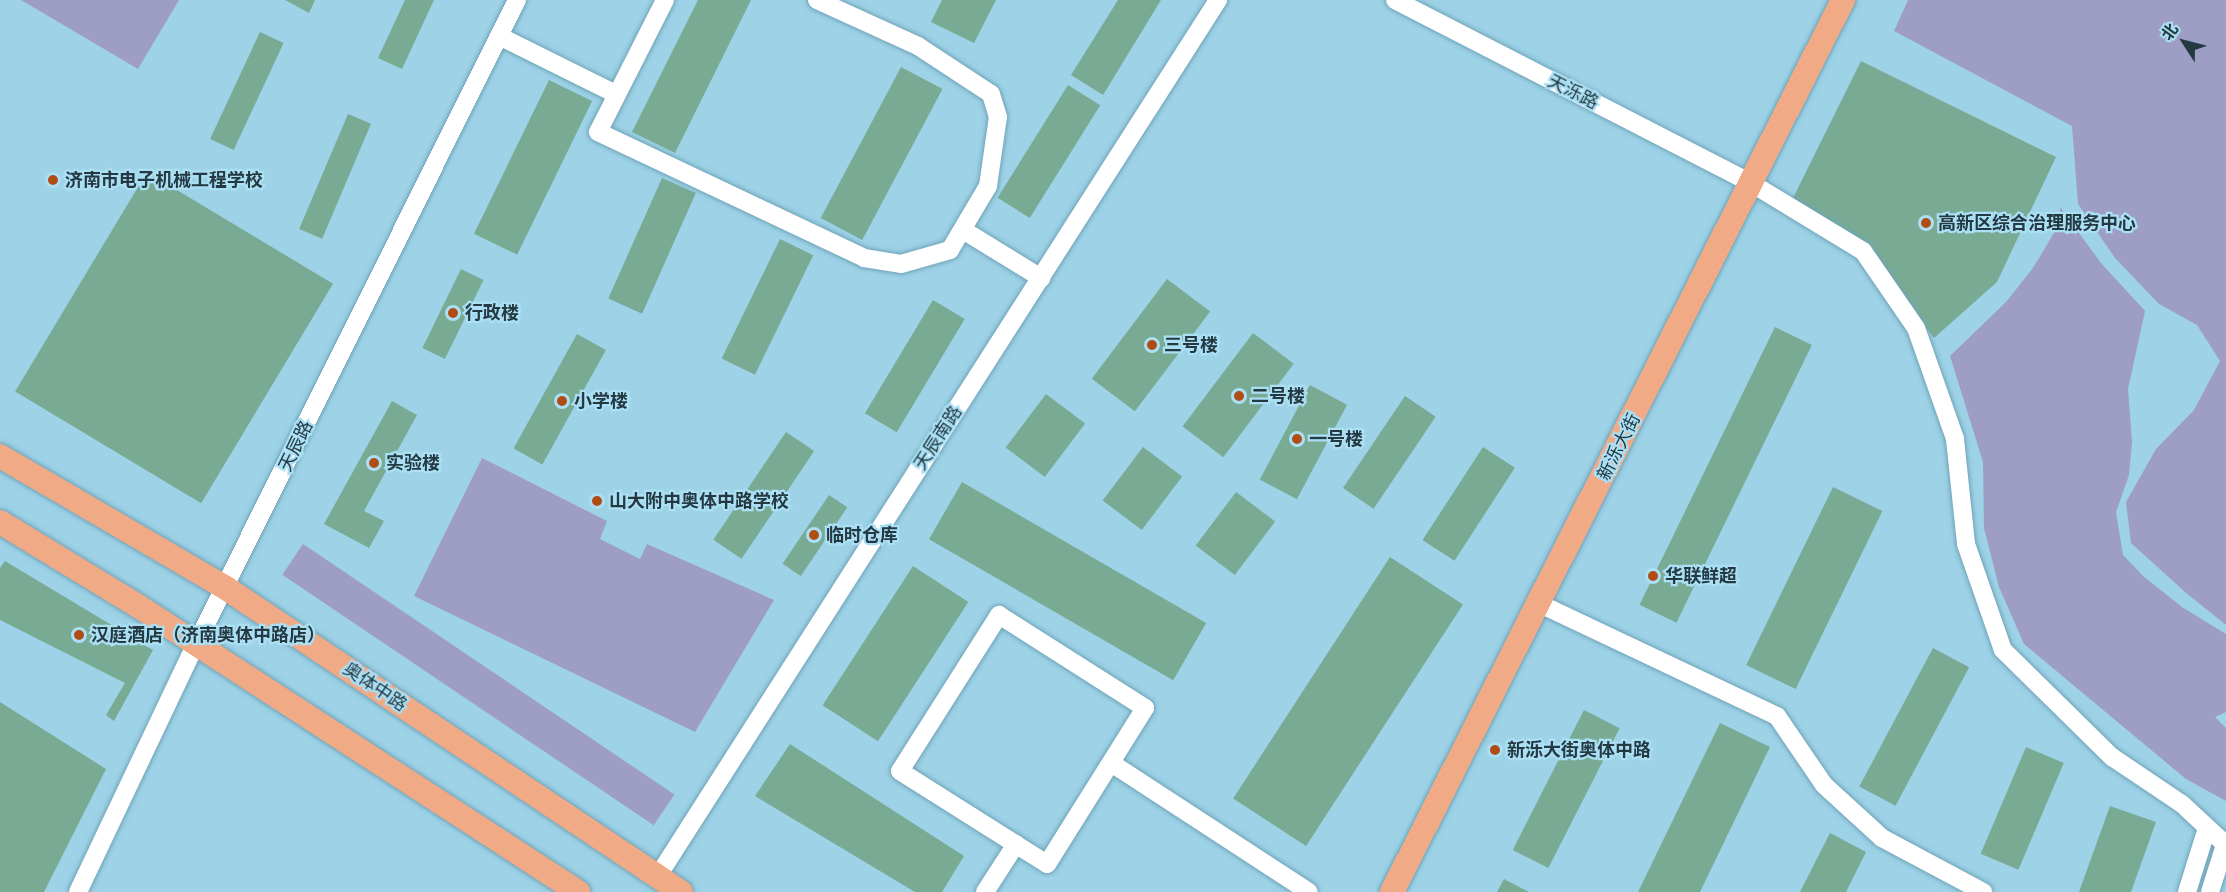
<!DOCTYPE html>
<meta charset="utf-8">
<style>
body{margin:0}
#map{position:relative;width:2226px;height:892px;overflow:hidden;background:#9dd2e7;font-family:"Source Serif 4","Noto Sans SC",serif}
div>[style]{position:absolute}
.green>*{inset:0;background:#9e9ec4;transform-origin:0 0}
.building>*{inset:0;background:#79ab94;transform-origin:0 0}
.roads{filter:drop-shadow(0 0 2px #70a3b8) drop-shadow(0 0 2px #70a3b8)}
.minor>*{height:18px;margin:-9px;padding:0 9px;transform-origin:9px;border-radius:9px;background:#fff}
.major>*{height:24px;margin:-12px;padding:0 12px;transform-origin:12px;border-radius:12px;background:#f1aa86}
.dots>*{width:16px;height:16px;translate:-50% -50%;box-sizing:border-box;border:3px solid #aadff4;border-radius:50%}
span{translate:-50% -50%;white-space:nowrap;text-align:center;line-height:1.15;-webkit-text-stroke:4.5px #aadff4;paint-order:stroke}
.street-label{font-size:18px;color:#243942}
.poi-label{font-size:18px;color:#243942;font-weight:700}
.left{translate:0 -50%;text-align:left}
.north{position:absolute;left:2154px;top:12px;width:60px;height:60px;-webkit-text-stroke:4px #aadff4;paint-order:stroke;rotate:306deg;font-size:16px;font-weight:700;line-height:24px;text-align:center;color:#243942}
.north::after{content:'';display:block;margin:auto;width:21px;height:27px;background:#243942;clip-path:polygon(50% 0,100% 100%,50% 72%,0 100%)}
</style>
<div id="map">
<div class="green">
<i style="clip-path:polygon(21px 0,179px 0,138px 69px)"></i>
<i style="clip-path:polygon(1908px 0,2226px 0,2226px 625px,2185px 592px,2131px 543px,2126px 502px,2156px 449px,2194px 410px,2220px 361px,2197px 325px,2159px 304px,2115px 258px,2078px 204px,2072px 126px,1894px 31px)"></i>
<i style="clip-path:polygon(2060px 207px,2101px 263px,2145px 311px,2128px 389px,2132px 442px,2129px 475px,2116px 512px,2123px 555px,2143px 576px,2182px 607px,2226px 634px,2226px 712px,2215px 717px,2226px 728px,2226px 801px,2186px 779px,2024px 644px,1999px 587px,1984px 528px,1983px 462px,1950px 356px,2006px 302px,2033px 268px,2060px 223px)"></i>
<i style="clip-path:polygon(482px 458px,607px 521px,600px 539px,640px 559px,647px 544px,774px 600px,695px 732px,414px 596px)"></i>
<i style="left:303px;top:544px;width:448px;height:37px;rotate:34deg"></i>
</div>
<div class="building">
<i style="clip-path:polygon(285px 0,315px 0,309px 13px)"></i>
<i style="clip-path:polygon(405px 0,434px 0,402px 69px,378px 58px)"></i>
<i style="clip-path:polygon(698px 0,751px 0,675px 153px,632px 132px)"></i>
<i style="clip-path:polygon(942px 0,996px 0,974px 43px,931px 22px)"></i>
<i style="clip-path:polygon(1118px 0,1161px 0,1103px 95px,1071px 75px)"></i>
<i style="left:260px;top:32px;width:26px;height:118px;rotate:25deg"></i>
<i style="clip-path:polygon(1861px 61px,2056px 157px,1997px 282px,1934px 338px,1864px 248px,1793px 198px)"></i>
<i style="left:901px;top:67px;width:47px;height:171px;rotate:28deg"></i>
<i style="left:549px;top:80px;width:48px;height:171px;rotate:26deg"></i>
<i style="left:1068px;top:85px;width:38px;height:133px;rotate:32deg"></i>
<i style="left:348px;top:114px;width:25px;height:125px;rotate:23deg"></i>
<i style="left:147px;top:172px;width:217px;height:256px;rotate:31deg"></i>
<i style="left:662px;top:178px;width:37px;height:132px;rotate:24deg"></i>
<i style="left:780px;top:239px;width:37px;height:133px;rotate:26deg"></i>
<i style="left:461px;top:269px;width:25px;height:88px;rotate:26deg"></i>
<i style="left:1167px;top:279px;width:54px;height:125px;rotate:37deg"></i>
<i style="left:933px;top:300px;width:37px;height:132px;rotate:31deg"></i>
<i style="left:1775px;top:327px;width:41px;height:309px;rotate:26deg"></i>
<i style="left:1253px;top:333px;width:51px;height:117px;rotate:37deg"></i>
<i style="left:577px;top:334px;width:33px;height:131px;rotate:29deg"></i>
<i style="left:1310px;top:385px;width:42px;height:107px;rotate:28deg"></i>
<i style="left:1046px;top:394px;width:49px;height:67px;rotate:37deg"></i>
<i style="left:1405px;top:396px;width:37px;height:111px;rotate:34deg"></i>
<i style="clip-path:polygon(392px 401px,417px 415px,364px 511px,384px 521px,369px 548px,324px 524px)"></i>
<i style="left:786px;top:432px;width:34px;height:130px;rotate:34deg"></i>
<i style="left:1143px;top:447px;width:49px;height:67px;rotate:37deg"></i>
<i style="left:1483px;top:447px;width:38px;height:111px;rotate:33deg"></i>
<i style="left:962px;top:482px;width:282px;height:66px;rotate:30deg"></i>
<i style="left:1833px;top:487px;width:55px;height:198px;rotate:26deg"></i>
<i style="left:1236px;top:492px;width:49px;height:67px;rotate:37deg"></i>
<i style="left:829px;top:495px;width:22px;height:83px;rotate:34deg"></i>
<i style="left:1390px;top:557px;width:87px;height:288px;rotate:33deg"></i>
<i style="clip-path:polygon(5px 561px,153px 650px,114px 721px,106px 715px,125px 683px,0 620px,0 568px)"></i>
<i style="left:913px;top:566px;width:66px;height:166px;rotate:33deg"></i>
<i style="left:1933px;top:648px;width:41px;height:157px;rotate:28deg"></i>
<i style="clip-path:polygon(0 702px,106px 769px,44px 892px,0 892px)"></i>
<i style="left:1584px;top:710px;width:40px;height:157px;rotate:27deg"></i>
<i style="clip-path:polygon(1720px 723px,1770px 747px,1700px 892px,1638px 892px)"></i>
<i style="clip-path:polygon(790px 744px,964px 856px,942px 892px,915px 892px,755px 796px)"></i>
<i style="left:2026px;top:747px;width:41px;height:116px;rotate:23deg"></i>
<i style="clip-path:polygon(2110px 806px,2156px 822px,2131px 892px,2079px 892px)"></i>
<i style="clip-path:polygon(1830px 833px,1866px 852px,1846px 892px,1800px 892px)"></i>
<i style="clip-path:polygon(1504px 879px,1529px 892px,1497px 892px)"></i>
</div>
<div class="roads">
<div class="minor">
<i style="left:665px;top:0;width:148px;rotate:116.9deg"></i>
<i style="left:598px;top:132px;width:294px;rotate:25.3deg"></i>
<i style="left:864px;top:258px;width:37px;rotate:9deg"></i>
<i style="left:901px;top:264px;width:51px;rotate:-15.9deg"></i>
<i style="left:950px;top:250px;width:74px;rotate:-59.3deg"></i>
<i style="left:988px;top:186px;width:70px;rotate:-81.8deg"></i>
<i style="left:998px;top:117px;width:24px;rotate:-107deg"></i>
<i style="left:991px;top:94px;width:87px;rotate:-146.7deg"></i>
<i style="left:918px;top:46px;width:111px;rotate:-155.5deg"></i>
<i style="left:1395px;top:0;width:400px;rotate:27.2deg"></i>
<i style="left:1751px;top:183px;width:131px;rotate:31.3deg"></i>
<i style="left:1863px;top:251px;width:93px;rotate:55.5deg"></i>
<i style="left:1916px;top:328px;width:118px;rotate:70.6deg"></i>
<i style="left:1955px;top:439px;width:106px;rotate:84deg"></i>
<i style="left:1966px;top:544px;width:112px;rotate:70.8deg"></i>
<i style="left:2003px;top:650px;width:153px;rotate:44.5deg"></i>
<i style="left:2112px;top:757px;width:84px;rotate:33.9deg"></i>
<i style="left:2182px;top:804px;width:60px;rotate:43deg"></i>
<i style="left:499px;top:36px;width:131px;rotate:26.4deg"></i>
<i style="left:963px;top:230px;width:92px;rotate:31.6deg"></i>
<i style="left:1540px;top:604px;width:262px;rotate:25.3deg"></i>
<i style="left:1777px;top:716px;width:83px;rotate:55.7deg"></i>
<i style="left:1824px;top:785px;width:79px;rotate:42.4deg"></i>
<i style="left:1882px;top:838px;width:115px;rotate:28.1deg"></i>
<i style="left:999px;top:615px;width:173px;rotate:32.5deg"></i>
<i style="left:1145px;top:708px;width:184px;rotate:122.1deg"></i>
<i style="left:1047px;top:864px;width:174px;rotate:-147.7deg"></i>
<i style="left:900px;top:771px;width:185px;rotate:-57.6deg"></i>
<i style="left:1111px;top:763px;width:236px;rotate:33.1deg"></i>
<i style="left:658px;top:876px;width:1040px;rotate:-57.41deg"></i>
<i style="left:78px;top:892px;width:275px;rotate:-64.6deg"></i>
<i style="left:196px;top:644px;width:720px;rotate:-63.51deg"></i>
<i style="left:985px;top:892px;width:57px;rotate:-57.1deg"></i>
<i style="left:2187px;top:892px;width:67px;rotate:-72.6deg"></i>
<i style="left:2210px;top:892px;width:49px;rotate:-72.3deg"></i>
</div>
<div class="major">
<i style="left:0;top:456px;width:262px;rotate:30.3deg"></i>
<i style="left:226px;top:588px;width:547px;rotate:33.75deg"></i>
<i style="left:0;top:522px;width:162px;rotate:31.3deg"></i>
<i style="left:138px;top:606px;width:525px;rotate:33.02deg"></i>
<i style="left:1392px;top:892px;width:1000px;rotate:-63.18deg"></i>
</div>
</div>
<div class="dots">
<i style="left:53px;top:180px;background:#b04d15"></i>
<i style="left:1926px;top:223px;background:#b04d15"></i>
<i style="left:453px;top:313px;background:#b04d15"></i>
<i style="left:1152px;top:345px;background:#b04d15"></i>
<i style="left:1239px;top:396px;background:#b04d15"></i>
<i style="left:562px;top:401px;background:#b04d15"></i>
<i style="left:1297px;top:439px;background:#b04d15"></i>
<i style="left:374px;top:463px;background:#b04d15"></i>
<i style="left:597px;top:501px;background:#b04d15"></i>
<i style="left:814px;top:535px;background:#b04d15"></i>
<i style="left:1653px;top:576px;background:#b04d15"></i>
<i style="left:79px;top:635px;background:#b04d15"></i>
<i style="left:1495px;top:750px;background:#b04d15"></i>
</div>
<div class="street-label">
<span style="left:1573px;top:92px;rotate:27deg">天泺路</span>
<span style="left:938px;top:438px;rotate:-57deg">天辰南路</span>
<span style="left:296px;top:446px;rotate:-64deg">天辰路</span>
<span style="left:1619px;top:447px;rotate:-63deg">新泺大街</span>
<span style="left:375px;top:687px;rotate:34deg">奥体中路</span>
</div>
<div class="poi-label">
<span class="left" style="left:65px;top:180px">济南市电子机械工程学校</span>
<span class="left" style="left:1938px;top:223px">高新区综合治理服务中心</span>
<span class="left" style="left:465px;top:313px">行政楼</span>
<span class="left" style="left:1164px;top:345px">三号楼</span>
<span class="left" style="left:1251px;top:396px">二号楼</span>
<span class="left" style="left:574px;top:401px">小学楼</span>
<span class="left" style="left:1309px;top:439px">一号楼</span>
<span class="left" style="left:386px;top:463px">实验楼</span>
<span class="left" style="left:609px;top:501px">山大附中奥体中路学校</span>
<span class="left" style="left:826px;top:535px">临时仓库</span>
<span class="left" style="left:1665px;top:576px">华联鲜超</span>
<span class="left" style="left:91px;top:635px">汉庭酒店（济南奥体中路店）</span>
<span class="left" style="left:1507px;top:750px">新泺大街奥体中路</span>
</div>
<div class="north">北</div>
</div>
